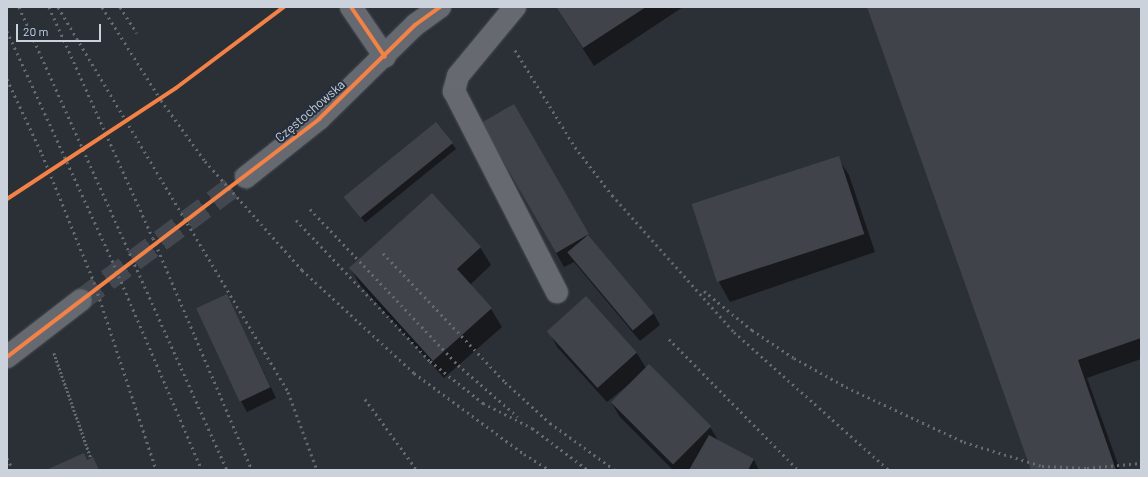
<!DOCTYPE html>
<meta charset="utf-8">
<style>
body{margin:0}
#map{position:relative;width:1148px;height:477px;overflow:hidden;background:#2b3037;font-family:Barlow,sans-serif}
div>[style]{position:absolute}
.shadow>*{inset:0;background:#0007;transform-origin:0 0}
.building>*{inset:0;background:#40444a;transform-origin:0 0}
.minor-tunnel>*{height:22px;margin-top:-11px;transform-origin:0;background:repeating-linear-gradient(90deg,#434850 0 22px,transparent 0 33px)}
.path>*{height:2.5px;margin-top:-1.25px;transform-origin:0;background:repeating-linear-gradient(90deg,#666b70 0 2px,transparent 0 4px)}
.roads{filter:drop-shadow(0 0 1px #484d53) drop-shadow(0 0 1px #484d53)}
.minor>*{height:22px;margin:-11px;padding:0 11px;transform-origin:11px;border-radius:11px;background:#666a70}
.rail>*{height:3px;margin-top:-1.5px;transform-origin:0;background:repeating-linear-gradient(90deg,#666b70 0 2px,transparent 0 6px)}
.cycleway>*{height:4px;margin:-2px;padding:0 2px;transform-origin:2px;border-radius:2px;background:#f48246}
span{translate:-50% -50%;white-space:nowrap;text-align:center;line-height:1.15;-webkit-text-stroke:4px #252f3d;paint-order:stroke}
.street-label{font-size:13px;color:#cbd2db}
.frame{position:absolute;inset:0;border:8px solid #cbd2db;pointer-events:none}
.scale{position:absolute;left:16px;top:24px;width:85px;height:18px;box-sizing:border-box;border:2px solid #cbd2db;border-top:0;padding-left:5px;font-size:12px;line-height:14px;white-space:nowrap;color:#cbd2db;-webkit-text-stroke:3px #252f3d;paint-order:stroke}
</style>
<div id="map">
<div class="shadow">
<i style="clip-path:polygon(556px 7px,683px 7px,594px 66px)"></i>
<i style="clip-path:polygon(868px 7px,1141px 7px,1141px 359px,1087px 378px,1120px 470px,1032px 470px)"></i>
<i style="clip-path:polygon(514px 105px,588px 237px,654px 314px,660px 325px,640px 341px,574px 262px,564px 267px,483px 123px)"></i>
<i style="left:436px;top:124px;width:32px;height:117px;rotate:51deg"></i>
<i style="clip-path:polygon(838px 158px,849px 175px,875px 252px,730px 302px,720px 284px,694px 207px)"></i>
<i style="clip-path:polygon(480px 247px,491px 265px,470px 285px,491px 309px,502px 327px,444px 378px,361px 286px,350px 268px)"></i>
<i style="clip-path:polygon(227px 295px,276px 398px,247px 412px,241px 401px)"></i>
<i style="clip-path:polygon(549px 332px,636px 352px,646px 368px,710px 427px,718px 440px,754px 460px,759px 470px,673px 470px,620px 417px,611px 402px,633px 381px,607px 402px,557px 347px)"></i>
</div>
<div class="building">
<i style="clip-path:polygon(556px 7px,646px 7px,583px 48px)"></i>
<i style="clip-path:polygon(867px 7px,1141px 7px,1141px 338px,1078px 360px,1116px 470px,1031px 470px)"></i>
<i style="left:514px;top:104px;width:150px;height:38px;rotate:60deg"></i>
<i style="left:436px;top:122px;width:27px;height:119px;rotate:51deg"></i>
<i style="left:839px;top:156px;width:82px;height:155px;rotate:72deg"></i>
<i style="clip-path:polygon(432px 193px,481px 247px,457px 269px,492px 308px,433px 361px,349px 268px)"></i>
<i style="left:588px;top:235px;width:102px;height:27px;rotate:50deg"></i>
<i style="left:227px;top:294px;width:103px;height:34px;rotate:65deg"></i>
<i style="left:586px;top:296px;width:76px;height:53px;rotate:48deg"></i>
<i style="left:649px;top:364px;width:88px;height:54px;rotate:45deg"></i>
<i style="clip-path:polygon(709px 435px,754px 459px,748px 470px,689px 470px)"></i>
<i style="clip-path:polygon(84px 453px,87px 460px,93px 457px,99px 470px,46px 470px)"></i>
</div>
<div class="minor-tunnel">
<i style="left:81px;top:300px;width:206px;rotate:-36.7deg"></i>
</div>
<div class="path">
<i style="left:54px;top:353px;width:111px;rotate:70.6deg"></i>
</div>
<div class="roads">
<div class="minor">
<i style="left:351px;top:7px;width:60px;rotate:55.8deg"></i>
<i style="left:515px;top:7px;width:89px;rotate:129.6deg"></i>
<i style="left:458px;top:76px;width:16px;rotate:105deg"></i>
<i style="left:454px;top:91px;width:226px;rotate:62.9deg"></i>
<i style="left:246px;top:177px;width:93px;rotate:-38.5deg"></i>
<i style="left:319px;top:119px;width:134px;rotate:-44.4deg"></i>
<i style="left:415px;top:25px;width:31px;rotate:-36deg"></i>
<i style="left:7px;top:357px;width:93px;rotate:-37.6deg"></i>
</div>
</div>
<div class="rail">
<i style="left:19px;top:7px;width:508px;rotate:65.81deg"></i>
<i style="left:49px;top:7px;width:253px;rotate:65.8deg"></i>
<i style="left:153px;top:238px;width:252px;rotate:66.9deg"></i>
<i style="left:58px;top:7px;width:448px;rotate:59.1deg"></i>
<i style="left:288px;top:392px;width:83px;rotate:69.6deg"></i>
<i style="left:102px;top:7px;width:110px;rotate:57.6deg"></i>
<i style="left:161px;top:100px;width:75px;rotate:54.2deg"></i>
<i style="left:205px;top:161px;width:146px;rotate:48.3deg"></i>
<i style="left:302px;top:270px;width:152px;rotate:42.6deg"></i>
<i style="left:414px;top:373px;width:137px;rotate:36.4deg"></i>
<i style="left:524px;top:454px;width:31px;rotate:32deg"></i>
<i style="left:120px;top:7px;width:31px;rotate:57deg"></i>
<i style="left:7px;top:31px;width:257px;rotate:65.4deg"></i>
<i style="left:114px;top:265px;width:223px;rotate:66.8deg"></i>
<i style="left:515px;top:50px;width:114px;rotate:58.3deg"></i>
<i style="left:575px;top:147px;width:61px;rotate:52.4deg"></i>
<i style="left:612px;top:195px;width:183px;rotate:48.3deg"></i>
<i style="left:734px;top:332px;width:208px;rotate:41.7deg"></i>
<i style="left:7px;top:79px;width:83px;rotate:65deg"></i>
<i style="left:42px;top:154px;width:138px;rotate:67.9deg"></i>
<i style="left:94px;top:282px;width:198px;rotate:71.7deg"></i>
<i style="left:310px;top:209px;width:215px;rotate:46.5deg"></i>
<i style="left:458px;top:365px;width:79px;rotate:40.9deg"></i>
<i style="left:296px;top:220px;width:195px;rotate:46.5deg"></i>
<i style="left:430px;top:361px;width:68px;rotate:38.4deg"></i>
<i style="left:483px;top:403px;width:55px;rotate:27deg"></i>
<i style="left:532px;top:428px;width:70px;rotate:36.9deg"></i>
<i style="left:383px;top:253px;width:178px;rotate:46.6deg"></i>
<i style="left:505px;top:382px;width:61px;rotate:42.3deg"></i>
<i style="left:550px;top:423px;width:80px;rotate:35.9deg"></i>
<i style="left:704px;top:291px;width:62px;rotate:39.1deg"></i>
<i style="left:752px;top:330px;width:50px;rotate:33.7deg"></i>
<i style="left:794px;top:358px;width:60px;rotate:29.1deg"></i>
<i style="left:846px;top:387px;width:130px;rotate:25deg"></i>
<i style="left:964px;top:442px;width:82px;rotate:17.1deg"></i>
<i style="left:1042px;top:466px;width:45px;rotate:2.5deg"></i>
<i style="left:1087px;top:468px;width:54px;rotate:-5.3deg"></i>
<i style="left:669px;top:339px;width:184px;rotate:45.4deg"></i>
<i style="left:365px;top:399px;width:88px;rotate:53.8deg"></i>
<i style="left:7px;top:458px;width:13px;rotate:63deg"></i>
</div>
<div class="cycleway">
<i style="left:351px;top:7px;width:60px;rotate:55.8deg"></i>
<i style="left:7px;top:199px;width:202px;rotate:-33.3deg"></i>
<i style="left:176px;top:88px;width:135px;rotate:-36.9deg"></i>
<i style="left:7px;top:357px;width:392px;rotate:-37.3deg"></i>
<i style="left:319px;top:119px;width:134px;rotate:-44.4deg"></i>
<i style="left:415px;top:25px;width:31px;rotate:-36deg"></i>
</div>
<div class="street-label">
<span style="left:310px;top:111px;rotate:-41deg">Częstochowska</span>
</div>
<div class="frame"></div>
<div class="scale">20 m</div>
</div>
